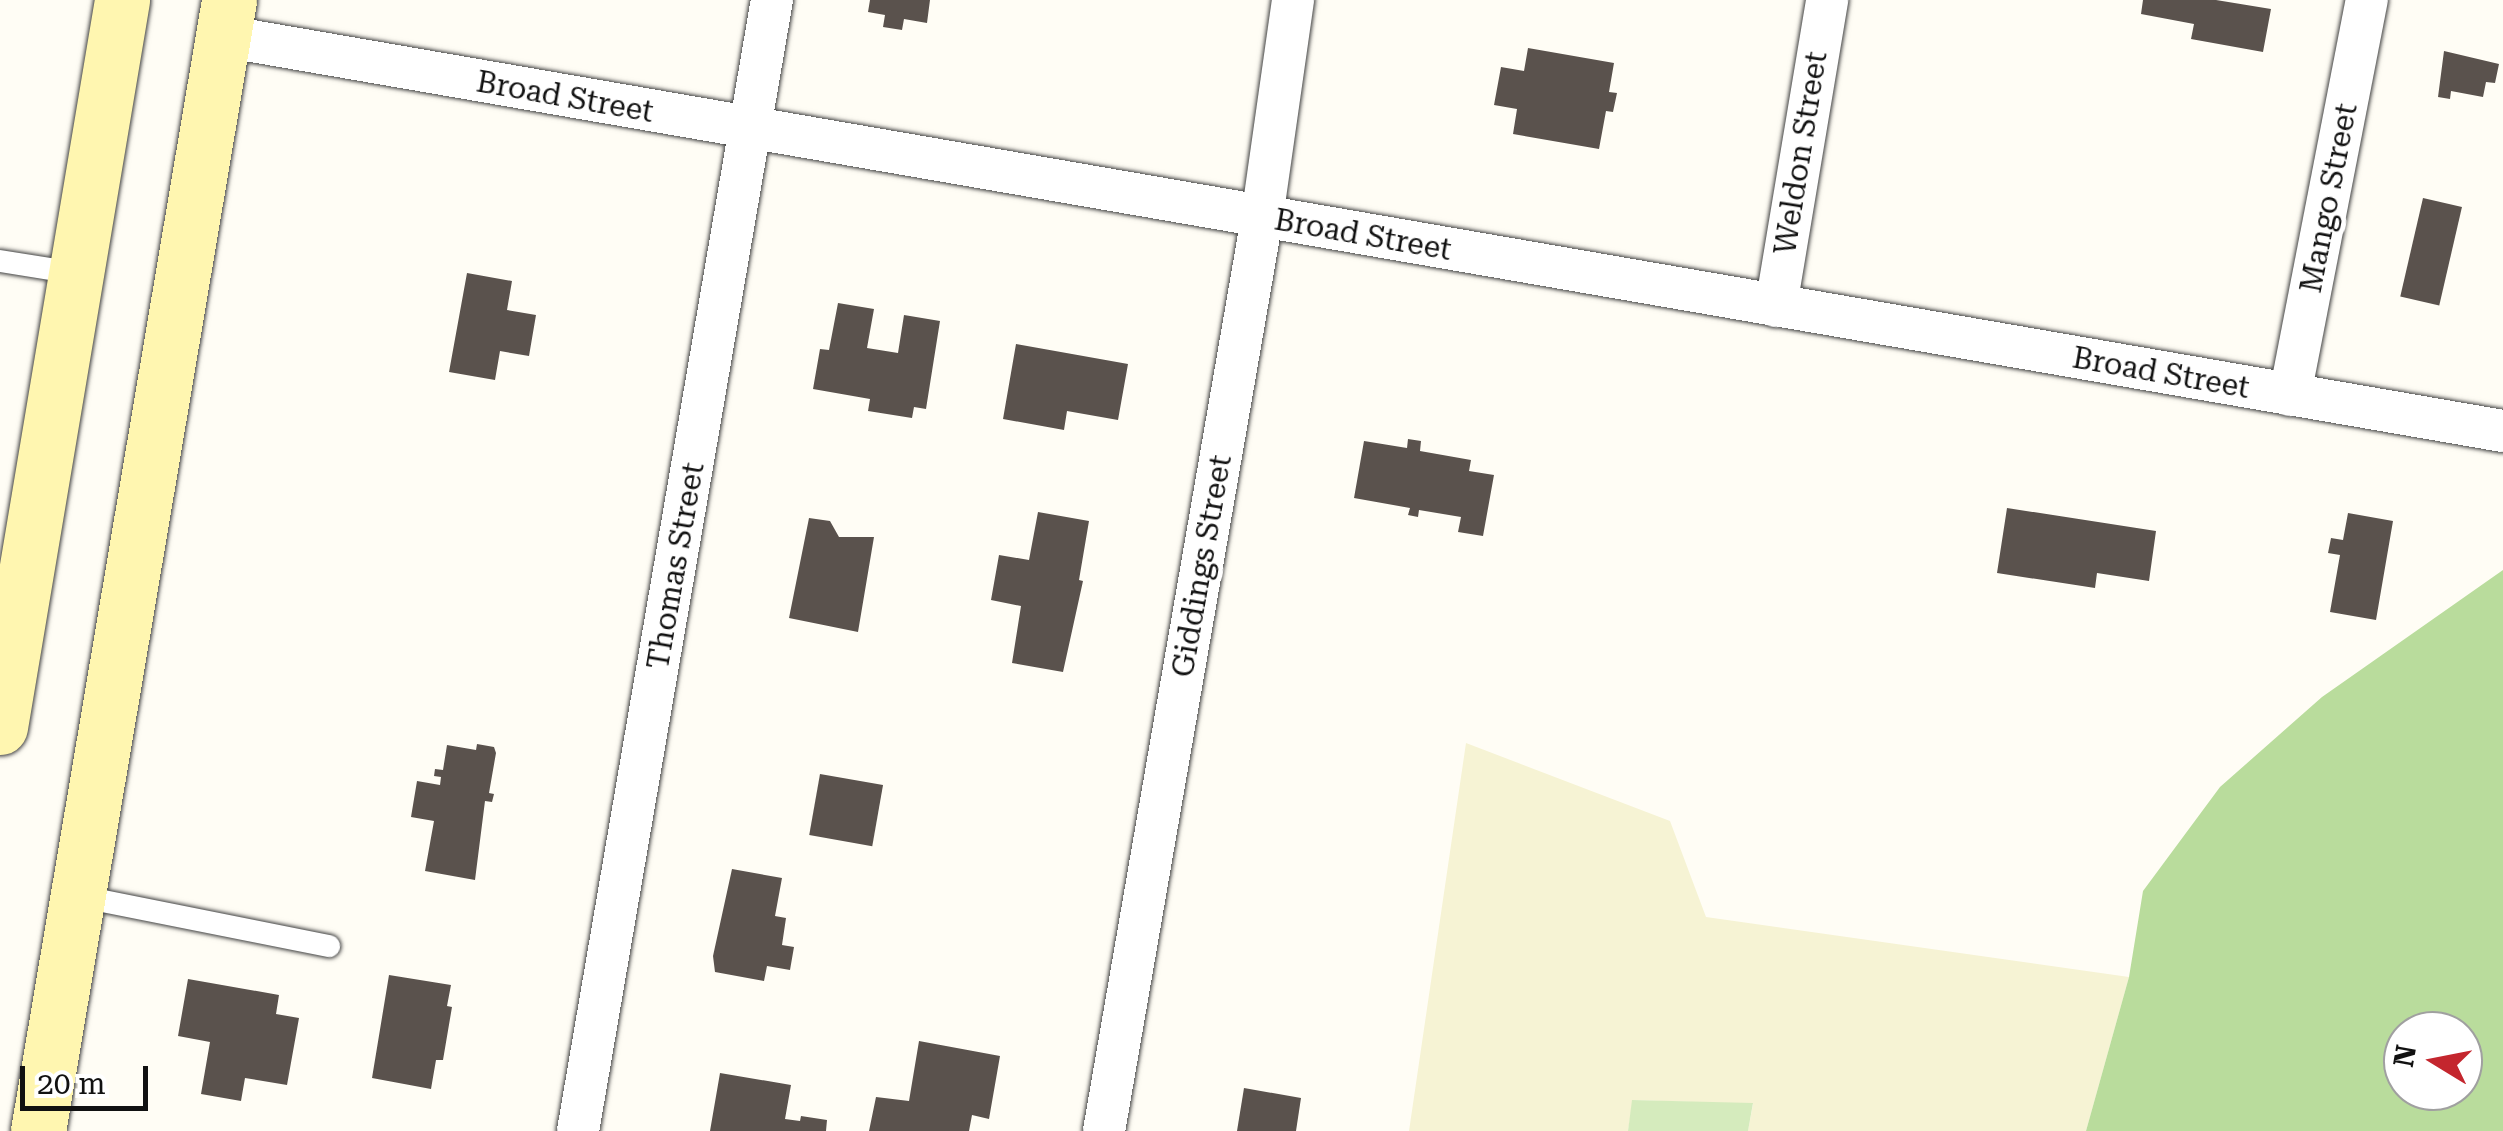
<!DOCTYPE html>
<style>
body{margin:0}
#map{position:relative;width:2503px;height:1131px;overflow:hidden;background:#fffdf5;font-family:"Roboto Serif",serif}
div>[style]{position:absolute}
.farmland>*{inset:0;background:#f6f3d4}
.green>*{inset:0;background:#d5ebbd}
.forest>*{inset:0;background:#b9dc9c}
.building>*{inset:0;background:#5a524d;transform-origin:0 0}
.roads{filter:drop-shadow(0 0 2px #444) drop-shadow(0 0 2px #444)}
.service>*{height:22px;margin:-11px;padding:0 11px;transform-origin:11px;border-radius:11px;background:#fff}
.minor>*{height:42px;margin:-21px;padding:0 21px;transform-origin:21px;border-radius:21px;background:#fff}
.secondary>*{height:55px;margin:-27.5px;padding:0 27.5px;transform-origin:27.5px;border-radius:27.5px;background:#fff6b0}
span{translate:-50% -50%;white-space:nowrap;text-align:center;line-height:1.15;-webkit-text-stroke:10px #fff;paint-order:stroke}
.street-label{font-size:30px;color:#111}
.north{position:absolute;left:2383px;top:1011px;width:100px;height:100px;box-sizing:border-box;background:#fff;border:2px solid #a0a0a0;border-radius:50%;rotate:280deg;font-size:28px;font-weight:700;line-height:40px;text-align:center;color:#111}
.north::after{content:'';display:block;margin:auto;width:35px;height:45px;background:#c4262e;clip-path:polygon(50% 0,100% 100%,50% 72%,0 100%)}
.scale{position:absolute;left:20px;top:1066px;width:128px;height:45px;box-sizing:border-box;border:5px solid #111;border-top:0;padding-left:12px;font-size:30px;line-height:35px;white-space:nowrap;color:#111;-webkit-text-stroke:8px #fff;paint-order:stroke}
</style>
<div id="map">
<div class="farmland">
<i style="clip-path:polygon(1466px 743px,1670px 821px,1706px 917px,2129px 977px,2086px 1131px,1748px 1131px,1753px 1104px,1633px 1100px,1628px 1131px,1409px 1131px)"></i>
</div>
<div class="green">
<i style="clip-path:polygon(1632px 1100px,1753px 1103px,1748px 1131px,1628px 1131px)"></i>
</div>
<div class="forest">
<i style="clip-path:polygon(evenodd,2503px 570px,2503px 1131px,2086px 1131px,2129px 977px,2143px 891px,2220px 787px,2322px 697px,2503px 570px,2403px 1031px,2463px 1031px,2463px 1091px,2403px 1091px,2403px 1031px)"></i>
</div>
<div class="building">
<i style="clip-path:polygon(870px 0,930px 0,927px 23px,904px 19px,902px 30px,883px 27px,885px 15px,868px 12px)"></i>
<i style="clip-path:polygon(2143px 0,2216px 0,2271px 9px,2263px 52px,2191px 39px,2194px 24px,2141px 14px)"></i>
<i style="clip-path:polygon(1528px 48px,1614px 63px,1609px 92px,1617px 93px,1613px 112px,1606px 111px,1599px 149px,1513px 134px,1517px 109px,1494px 105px,1501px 67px,1524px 71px)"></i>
<i style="clip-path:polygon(2444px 51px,2499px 64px,2495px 83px,2486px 82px,2483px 97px,2451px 91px,2450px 99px,2438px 97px)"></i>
<i style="left:2423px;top:198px;width:40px;height:101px;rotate:13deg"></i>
<i style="clip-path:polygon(467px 273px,512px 281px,507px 310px,536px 315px,529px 356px,500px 351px,495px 380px,449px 372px)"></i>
<i style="clip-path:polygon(838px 303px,874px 309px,867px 348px,898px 353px,904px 315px,940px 321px,926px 409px,914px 407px,912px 418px,868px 411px,870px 399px,813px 389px,820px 349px,829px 350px)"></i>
<i style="clip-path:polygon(1016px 344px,1128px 364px,1118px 420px,1067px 411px,1064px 430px,1003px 419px)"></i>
<i style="clip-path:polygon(1408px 439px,1421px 441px,1420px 451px,1471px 460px,1469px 471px,1494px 475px,1483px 536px,1458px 532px,1461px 517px,1419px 510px,1418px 517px,1408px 515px,1410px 508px,1354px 498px,1364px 441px,1407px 448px)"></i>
<i style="clip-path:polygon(2007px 508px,2156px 531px,2149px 581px,2097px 573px,2095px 588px,1997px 573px)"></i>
<i style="clip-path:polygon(1038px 512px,1089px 521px,1079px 580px,1083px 581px,1063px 672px,1012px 663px,1021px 606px,991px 600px,999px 555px,1029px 560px)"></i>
<i style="clip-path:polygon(2348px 513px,2393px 521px,2376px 620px,2330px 612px,2340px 555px,2328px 553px,2331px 538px,2343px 540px)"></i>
<i style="clip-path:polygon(809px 518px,830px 521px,839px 537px,874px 537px,858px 632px,789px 618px)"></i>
<i style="clip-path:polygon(477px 744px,494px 747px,496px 753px,489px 793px,494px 794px,492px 802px,485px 801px,475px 880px,425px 871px,434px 821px,411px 817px,417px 781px,440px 785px,441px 777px,434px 776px,435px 769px,443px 770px,447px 745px,476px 750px)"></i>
<i style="left:820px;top:774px;width:64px;height:62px;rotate:10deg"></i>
<i style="clip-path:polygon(732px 869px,782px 878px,775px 916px,786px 918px,782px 945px,794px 947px,790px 970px,767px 966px,764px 981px,715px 972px,713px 956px)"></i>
<i style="clip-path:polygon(389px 975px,451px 985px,447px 1006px,452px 1007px,443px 1060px,436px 1060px,431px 1089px,372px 1078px)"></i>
<i style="clip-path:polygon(188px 979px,279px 995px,276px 1014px,299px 1018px,287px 1085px,245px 1078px,241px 1101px,201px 1094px,210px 1042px,178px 1036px)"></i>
<i style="clip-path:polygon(919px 1041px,1000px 1056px,989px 1119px,972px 1115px,969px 1131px,869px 1131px,876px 1097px,909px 1101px)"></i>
<i style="clip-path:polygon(720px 1073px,791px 1085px,785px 1119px,800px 1121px,801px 1116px,827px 1120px,826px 1131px,710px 1131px)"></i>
<i style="clip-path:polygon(1244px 1088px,1301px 1098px,1296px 1131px,1237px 1131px)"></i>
</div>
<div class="roads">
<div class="service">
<i style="left:0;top:261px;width:77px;rotate:9deg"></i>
<i style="left:78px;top:896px;width:256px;rotate:11.3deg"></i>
</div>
<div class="minor">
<i style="left:223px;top:36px;width:2314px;rotate:9.83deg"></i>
<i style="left:1776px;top:306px;width:310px;rotate:-80.5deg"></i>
<i style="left:2290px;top:395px;width:402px;rotate:-79deg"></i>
<i style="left:578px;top:1131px;width:1148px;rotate:-80.27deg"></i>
<i style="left:1104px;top:1131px;width:927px;rotate:-80.18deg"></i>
<i style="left:1262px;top:218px;width:220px;rotate:-81.9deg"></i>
</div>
<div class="secondary">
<i style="left:0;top:727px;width:737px;rotate:-80.47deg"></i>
<i style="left:38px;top:1131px;width:1147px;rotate:-80.41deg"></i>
</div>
</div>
<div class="street-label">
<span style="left:565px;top:97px;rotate:10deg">Broad Street</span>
<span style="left:1801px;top:153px;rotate:-81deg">Weldon Street</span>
<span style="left:2329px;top:198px;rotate:-79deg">Mango Street</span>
<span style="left:1363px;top:235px;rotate:10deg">Broad Street</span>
<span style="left:2161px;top:373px;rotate:10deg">Broad Street</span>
<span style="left:676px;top:566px;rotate:-80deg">Thomas Street</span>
<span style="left:1202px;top:566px;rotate:-80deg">Giddings Street</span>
</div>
<div class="north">N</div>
<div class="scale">20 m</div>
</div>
